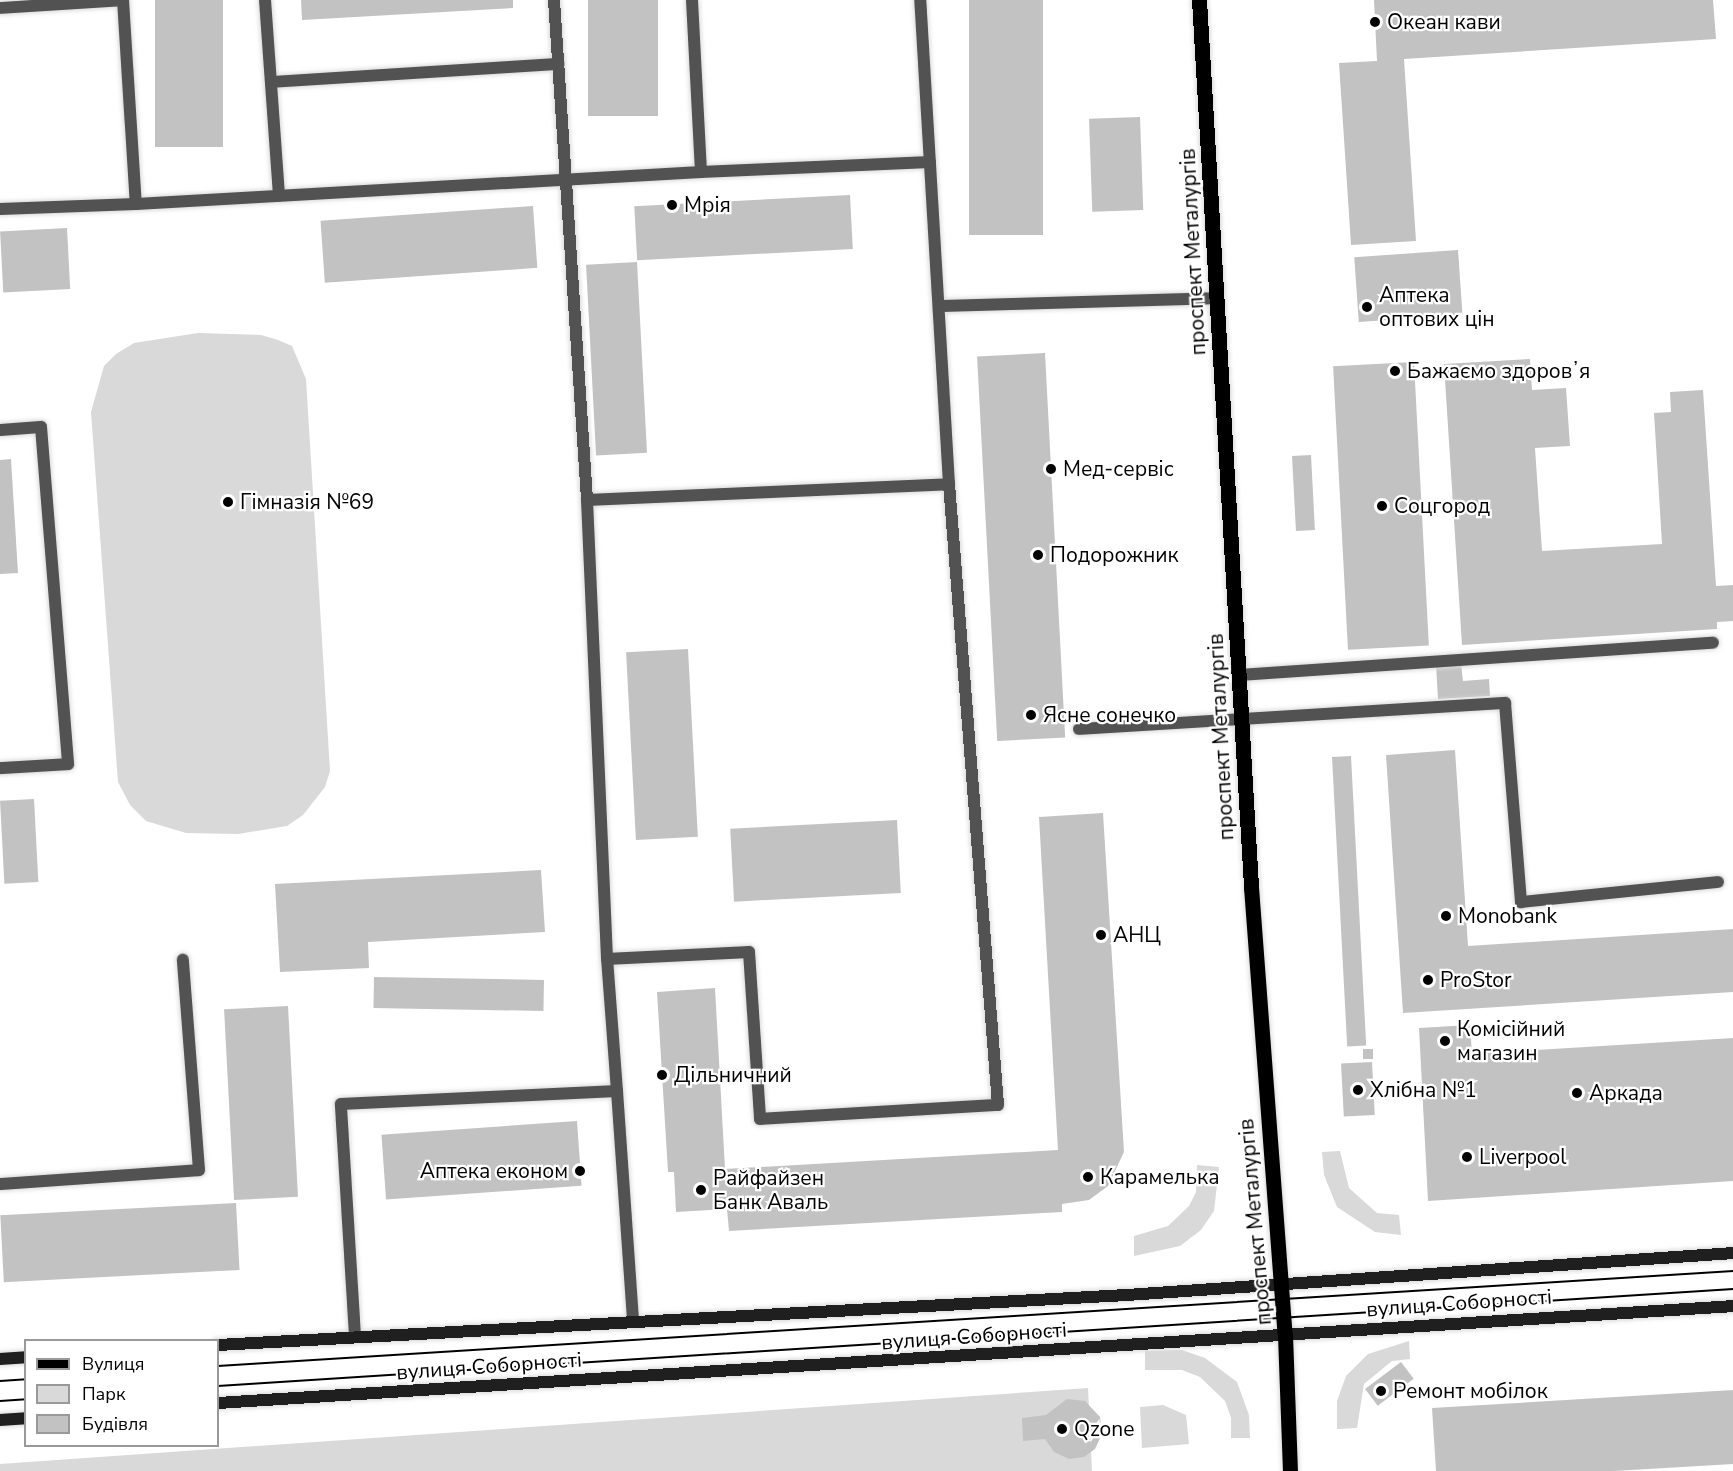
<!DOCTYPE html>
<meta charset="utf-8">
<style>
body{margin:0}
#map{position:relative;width:1733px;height:1471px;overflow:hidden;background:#fff;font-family:"Nunito Sans",sans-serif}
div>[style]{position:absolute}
.green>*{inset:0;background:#d9d9d9}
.building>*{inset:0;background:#c2c2c2;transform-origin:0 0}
.roads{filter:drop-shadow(0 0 2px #dbdbdb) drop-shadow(0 0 2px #dbdbdb)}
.service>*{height:12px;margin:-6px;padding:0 6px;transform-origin:6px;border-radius:6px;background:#525252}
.secondary>*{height:12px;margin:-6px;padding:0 6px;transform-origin:6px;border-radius:6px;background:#1f1f1f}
.primary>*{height:15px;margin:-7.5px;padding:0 7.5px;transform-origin:7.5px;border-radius:7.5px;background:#000}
.tram>*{height:1.5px;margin:-0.75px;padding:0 0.75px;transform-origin:0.75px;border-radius:0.75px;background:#000}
.dots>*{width:16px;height:16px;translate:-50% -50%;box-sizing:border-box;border:3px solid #fff;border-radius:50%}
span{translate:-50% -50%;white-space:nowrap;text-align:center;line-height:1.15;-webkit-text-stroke:4.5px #fff;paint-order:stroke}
.poi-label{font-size:21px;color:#000}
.left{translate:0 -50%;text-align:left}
.right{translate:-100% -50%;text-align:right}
.street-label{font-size:21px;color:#000}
.legend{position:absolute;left:24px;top:1339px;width:195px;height:108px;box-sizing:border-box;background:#fff;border:2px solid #999;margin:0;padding:8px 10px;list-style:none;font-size:18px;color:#000}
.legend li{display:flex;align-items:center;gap:12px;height:30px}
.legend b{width:30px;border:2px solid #999}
</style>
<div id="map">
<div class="green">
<i style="clip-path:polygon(198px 333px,261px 335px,278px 340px,292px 346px,306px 379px,330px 771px,325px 787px,303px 815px,287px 826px,238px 834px,186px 833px,146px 821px,130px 805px,118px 782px,91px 412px,104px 366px,116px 354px,134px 343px)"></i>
<i style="clip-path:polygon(1340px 1151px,1349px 1188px,1377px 1213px,1399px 1215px,1401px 1235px,1375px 1232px,1337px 1207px,1324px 1175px,1322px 1152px)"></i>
<i style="clip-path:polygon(1197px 1165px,1219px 1167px,1214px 1211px,1201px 1230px,1180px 1246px,1134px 1256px,1134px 1236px,1168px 1226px,1189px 1206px,1196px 1192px)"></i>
<i style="clip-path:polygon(1409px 1341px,1410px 1359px,1392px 1361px,1364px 1384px,1357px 1428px,1337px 1429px,1337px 1401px,1346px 1376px,1368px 1354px)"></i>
<i style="clip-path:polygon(1182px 1350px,1205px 1358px,1237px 1382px,1249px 1415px,1250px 1438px,1231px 1438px,1231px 1418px,1225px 1401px,1200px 1377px,1182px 1370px,1145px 1370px,1145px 1351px)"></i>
<i style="clip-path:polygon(1088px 1388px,1092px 1471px,0 1471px,0 1464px)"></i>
<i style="clip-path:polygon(1163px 1405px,1186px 1415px,1189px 1444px,1142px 1448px,1140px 1407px)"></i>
</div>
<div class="building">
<i style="left:155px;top:0;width:68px;height:147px"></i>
<i style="clip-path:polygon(301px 0,513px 0,513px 8px,302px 20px)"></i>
<i style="left:588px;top:0;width:70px;height:116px"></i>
<i style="left:969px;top:0;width:74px;height:235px"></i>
<i style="clip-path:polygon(1374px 0,1713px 0,1716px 39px,1404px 59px,1416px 241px,1351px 245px,1339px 63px,1377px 61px)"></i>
<i style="left:1140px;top:117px;width:93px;height:51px;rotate:88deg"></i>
<i style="left:850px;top:195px;width:54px;height:216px;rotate:87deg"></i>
<i style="left:533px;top:206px;width:62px;height:213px;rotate:86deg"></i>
<i style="left:67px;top:228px;width:61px;height:67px;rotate:87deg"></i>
<i style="left:1458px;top:250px;width:65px;height:104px;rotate:86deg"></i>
<i style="left:637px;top:262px;width:191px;height:51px;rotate:87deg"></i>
<i style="left:1045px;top:353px;width:385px;height:68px;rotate:87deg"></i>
<i style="clip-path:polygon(1530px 359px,1532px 390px,1566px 388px,1570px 446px,1535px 448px,1542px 551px,1662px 544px,1654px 413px,1671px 412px,1670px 392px,1703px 390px,1716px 586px,1733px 585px,1733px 621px,1717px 622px,1717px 629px,1462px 645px,1444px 364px)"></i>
<i style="left:1414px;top:362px;width:284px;height:81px;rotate:87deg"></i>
<i style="left:1311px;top:455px;width:75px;height:19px;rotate:87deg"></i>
<i style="clip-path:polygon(11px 459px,18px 573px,0 574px,0 460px)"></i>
<i style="left:688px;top:649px;width:188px;height:62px;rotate:87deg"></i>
<i style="clip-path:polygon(1461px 664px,1463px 681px,1489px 679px,1490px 696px,1438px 699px,1436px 665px)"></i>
<i style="clip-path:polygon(1455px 750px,1468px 946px,1733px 929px,1733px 992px,1403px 1013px,1386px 755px)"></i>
<i style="left:1351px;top:756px;width:290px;height:19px;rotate:87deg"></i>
<i style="left:34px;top:799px;width:83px;height:34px;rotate:87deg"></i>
<i style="clip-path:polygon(1103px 813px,1124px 1152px,1108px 1186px,1089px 1200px,1062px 1204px,1062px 1212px,729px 1231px,727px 1209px,676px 1212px,674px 1172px,668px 1172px,657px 992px,715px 988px,725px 1169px,1058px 1150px,1039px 817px)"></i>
<i style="left:897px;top:820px;width:73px;height:167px;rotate:87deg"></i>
<i style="clip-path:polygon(541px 870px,545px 932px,368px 942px,369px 968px,280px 972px,275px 884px)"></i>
<i style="left:374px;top:977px;width:170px;height:31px;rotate:1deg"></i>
<i style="left:288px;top:1006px;width:191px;height:64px;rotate:87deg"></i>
<i style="clip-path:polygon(1470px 1025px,1472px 1054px,1733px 1038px,1733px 1181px,1428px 1201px,1419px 1028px)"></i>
<i style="left:1363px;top:1049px;width:10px;height:10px"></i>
<i style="left:1372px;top:1062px;width:53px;height:31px;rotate:87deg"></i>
<i style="left:577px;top:1121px;width:65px;height:196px;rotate:86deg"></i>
<i style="left:236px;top:1203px;width:67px;height:236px;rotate:87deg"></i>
<i style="left:1401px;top:1362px;width:21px;height:45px;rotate:53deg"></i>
<i style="clip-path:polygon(1733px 1390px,1733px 1464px,1614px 1471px,1436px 1471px,1432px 1408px)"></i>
<i style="clip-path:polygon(1067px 1399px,1085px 1401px,1100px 1417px,1102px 1434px,1095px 1449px,1084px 1457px,1069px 1459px,1054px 1452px,1045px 1439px,1023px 1441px,1022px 1418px,1046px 1415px)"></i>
</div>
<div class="roads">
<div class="service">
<i style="left:265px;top:0;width:196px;rotate:85.9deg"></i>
<i style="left:554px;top:0;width:501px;rotate:86.22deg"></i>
<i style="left:587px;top:500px;width:459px;rotate:87.5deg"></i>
<i style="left:0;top:8px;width:123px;rotate:-3.7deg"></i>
<i style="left:123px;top:0;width:204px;rotate:86.4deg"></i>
<i style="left:136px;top:204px;width:566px;rotate:-3.24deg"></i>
<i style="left:701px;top:172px;width:172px;rotate:-93deg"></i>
<i style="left:271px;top:82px;width:288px;rotate:-3.6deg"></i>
<i style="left:701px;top:172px;width:229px;rotate:-2.5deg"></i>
<i style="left:0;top:209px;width:136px;rotate:-2.1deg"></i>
<i style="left:939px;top:306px;width:278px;rotate:-1.6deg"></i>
<i style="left:0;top:430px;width:41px;rotate:-4.2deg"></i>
<i style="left:41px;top:427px;width:338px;rotate:85.4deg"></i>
<i style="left:68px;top:764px;width:68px;rotate:176.6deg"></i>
<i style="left:587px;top:500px;width:362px;rotate:-2.5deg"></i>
<i style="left:1238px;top:675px;width:476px;rotate:-3.9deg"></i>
<i style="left:1079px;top:729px;width:427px;rotate:-3.5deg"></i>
<i style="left:1505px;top:703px;width:200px;rotate:85.4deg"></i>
<i style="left:1521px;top:902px;width:198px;rotate:-5.8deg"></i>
<i style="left:617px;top:1091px;width:231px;rotate:86deg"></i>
<i style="left:0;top:1184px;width:199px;rotate:-4deg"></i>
<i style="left:199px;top:1170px;width:211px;rotate:-94.4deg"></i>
<i style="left:355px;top:1336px;width:232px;rotate:-93.5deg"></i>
<i style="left:341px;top:1104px;width:276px;rotate:-2.7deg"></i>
<i style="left:617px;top:1091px;width:132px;rotate:-94.3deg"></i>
<i style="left:607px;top:959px;width:142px;rotate:-2.8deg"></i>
<i style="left:749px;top:952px;width:167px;rotate:86.2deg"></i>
<i style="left:760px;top:1119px;width:238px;rotate:-3.4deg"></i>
<i style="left:998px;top:1105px;width:623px;rotate:-94.51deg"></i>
<i style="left:949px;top:484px;width:485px;rotate:-93.4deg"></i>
</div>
<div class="secondary">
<i style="left:218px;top:1345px;width:910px;rotate:-3.15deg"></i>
<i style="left:1127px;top:1295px;width:607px;rotate:-3.96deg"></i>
<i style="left:0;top:1359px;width:26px;rotate:-4deg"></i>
<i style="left:218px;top:1403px;width:1518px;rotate:-3.66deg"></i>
<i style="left:0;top:1420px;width:26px;rotate:-4deg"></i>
</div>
<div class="primary">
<i style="left:1199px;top:0;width:889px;rotate:86.64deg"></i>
<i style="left:1251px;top:887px;width:449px;rotate:85.7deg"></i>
<i style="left:1285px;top:1335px;width:136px;rotate:87.9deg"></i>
</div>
</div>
<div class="tram">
<i style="left:218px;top:1366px;width:1518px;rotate:-3.59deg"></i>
<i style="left:0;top:1381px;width:26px;rotate:-4deg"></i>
<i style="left:218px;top:1386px;width:1518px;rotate:-3.66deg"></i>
<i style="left:0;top:1401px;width:26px;rotate:-4deg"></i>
</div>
<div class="dots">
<i style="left:1375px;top:22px;background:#000"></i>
<i style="left:672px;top:205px;background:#000"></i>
<i style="left:1367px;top:307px;background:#000"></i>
<i style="left:1395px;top:371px;background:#000"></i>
<i style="left:1051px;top:469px;background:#000"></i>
<i style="left:228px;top:502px;background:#000"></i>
<i style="left:1382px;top:506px;background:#000"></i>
<i style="left:1038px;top:555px;background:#000"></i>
<i style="left:1031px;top:715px;background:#000"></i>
<i style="left:1446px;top:916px;background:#000"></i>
<i style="left:1101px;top:935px;background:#000"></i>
<i style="left:1428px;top:980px;background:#000"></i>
<i style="left:1445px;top:1041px;background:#000"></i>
<i style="left:662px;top:1075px;background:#000"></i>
<i style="left:1358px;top:1090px;background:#000"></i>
<i style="left:1577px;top:1093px;background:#000"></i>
<i style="left:1467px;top:1157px;background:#000"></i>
<i style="left:580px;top:1171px;background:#000"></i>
<i style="left:1088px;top:1177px;background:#000"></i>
<i style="left:701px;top:1190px;background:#000"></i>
<i style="left:1381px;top:1391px;background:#000"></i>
<i style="left:1062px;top:1429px;background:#000"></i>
</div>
<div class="poi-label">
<span class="left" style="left:1387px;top:22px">Океан кави</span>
<span class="left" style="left:684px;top:205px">Мрія</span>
<span class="left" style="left:1379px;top:307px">Аптека<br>оптових цін</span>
<span class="left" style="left:1407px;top:371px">Бажаємо здоровʼя</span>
<span class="left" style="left:1063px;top:469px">Мед-сервіс</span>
<span class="left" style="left:240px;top:502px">Гімназія №69</span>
<span class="left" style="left:1394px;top:506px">Соцгород</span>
<span class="left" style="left:1050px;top:555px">Подорожник</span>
<span class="left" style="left:1043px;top:715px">Ясне сонечко</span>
<span class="left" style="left:1458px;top:916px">Monobank</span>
<span class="left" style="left:1113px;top:935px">АНЦ</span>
<span class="left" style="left:1440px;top:980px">ProStor</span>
<span class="left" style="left:1457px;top:1041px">Комісійний<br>магазин</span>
<span class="left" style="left:674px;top:1075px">Дільничний</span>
<span class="left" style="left:1370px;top:1090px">Хлібна №1</span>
<span class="left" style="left:1589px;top:1093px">Аркада</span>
<span class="left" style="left:1479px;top:1157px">Liverpool</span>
<span class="right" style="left:568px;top:1171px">Аптека економ</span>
<span class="left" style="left:1100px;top:1177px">Карамелька</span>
<span class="left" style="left:713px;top:1190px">Райфайзен<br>Банк Аваль</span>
<span class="left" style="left:1393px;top:1391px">Ремонт мобілок</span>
<span class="left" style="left:1074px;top:1429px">Qzone</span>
</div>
<div class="street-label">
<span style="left:1193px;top:252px;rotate:-93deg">проспект Металургів</span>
<span style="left:1221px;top:737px;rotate:-93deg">проспект Металургів</span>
<span style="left:1255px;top:1222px;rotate:-95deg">проспект Металургів</span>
<span style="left:1459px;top:1303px;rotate:-4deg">вулиця Соборності</span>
<span style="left:974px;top:1336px;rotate:-4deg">вулиця Соборності</span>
<span style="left:489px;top:1366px;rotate:-4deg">вулиця Соборності</span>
</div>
<ul class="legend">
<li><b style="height:8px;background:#000"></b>Вулиця</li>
<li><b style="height:16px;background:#d9d9d9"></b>Парк</li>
<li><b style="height:16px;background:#c2c2c2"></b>Будівля</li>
</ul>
</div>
